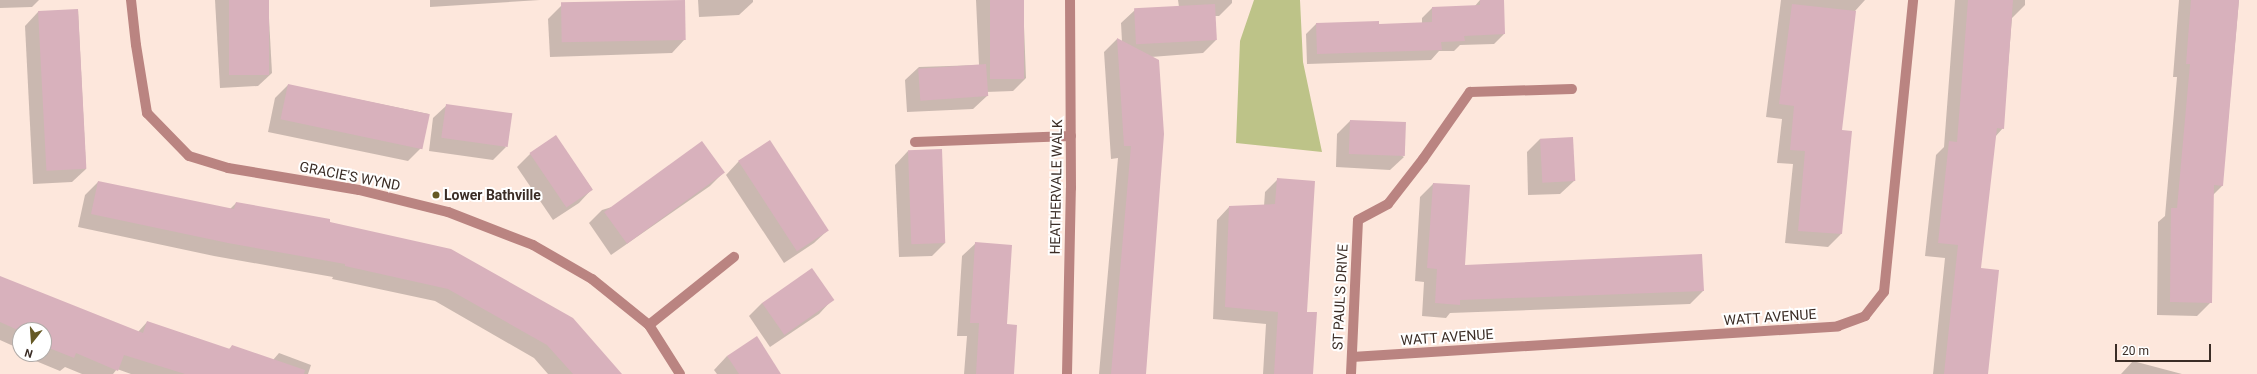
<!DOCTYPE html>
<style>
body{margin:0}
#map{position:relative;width:2257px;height:374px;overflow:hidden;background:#fde7dc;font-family:Roboto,sans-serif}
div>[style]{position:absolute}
.green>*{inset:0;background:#bdc388}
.shadow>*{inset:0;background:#0003}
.building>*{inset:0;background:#d8b1bc;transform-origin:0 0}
.minor>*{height:10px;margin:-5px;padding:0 5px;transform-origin:5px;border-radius:5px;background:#ba8481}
.dots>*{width:11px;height:11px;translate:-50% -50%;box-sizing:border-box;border:2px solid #fff;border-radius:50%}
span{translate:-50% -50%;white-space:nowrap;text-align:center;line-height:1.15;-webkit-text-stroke:4px #fff;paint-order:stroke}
.street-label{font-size:14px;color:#3b2d26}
.poi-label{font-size:14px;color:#3b2d26;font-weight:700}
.left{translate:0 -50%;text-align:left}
.north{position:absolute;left:12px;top:322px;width:40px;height:40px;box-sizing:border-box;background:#fff;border:1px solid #b1aba8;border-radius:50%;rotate:197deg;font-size:11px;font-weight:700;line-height:16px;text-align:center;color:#3b2d26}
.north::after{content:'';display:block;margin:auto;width:14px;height:18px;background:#655925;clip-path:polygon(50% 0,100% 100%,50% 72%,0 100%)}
.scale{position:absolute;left:2115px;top:344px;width:96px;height:18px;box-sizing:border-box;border:2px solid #3b2d26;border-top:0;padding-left:5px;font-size:12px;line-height:14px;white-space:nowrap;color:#3b2d26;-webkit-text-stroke:3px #fff;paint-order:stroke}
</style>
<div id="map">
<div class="green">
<i style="clip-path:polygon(1254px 0,1300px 0,1303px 62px,1322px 152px,1236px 143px,1240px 41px)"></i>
</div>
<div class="shadow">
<i style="clip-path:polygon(0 0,39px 0,32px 7px,0 8px)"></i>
<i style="clip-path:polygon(215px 0,268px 0,272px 73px,258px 86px,220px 88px)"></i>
<i style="clip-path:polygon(430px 0,540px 0,430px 7px)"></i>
<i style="clip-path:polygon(698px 0,753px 0,753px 2px,739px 15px,699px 17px)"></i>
<i style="clip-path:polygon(976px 0,1023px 0,1026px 78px,1013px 91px,986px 92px,987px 96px,973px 109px,907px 112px,905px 80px,919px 67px,979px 65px)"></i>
<i style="clip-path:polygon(1178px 0,1232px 0,1232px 3px,1219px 16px,1214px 16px,1216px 40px,1203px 53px,1151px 57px,1145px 374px,1099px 374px,1118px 158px,1111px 159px,1104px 52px,1117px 39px,1122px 42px,1121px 23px,1135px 10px,1179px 7px)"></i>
<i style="clip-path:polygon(1480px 0,1503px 0,1504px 34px,1494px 44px,1460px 45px,1454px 51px,1439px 51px,1431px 60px,1307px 64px,1306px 34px,1316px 24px,1378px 22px,1378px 25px,1422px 23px,1422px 18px,1432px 8px,1474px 7px)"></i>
<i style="clip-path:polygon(1781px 0,1865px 0,1855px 11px,1840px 131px,1851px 132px,1841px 234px,1828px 247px,1785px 243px,1793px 164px,1777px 163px,1782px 119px,1766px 117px)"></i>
<i style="clip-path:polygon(1955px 0,2025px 0,2025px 5px,2012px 18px,2003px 128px,1995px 137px,1979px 269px,1987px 374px,1933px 374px,1945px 258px,1925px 256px,1936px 155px,1944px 147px)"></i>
<i style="clip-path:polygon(2179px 0,2239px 0,2222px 186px,2213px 195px,2211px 302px,2197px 316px,2157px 315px,2158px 222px,2165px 216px,2177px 77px,2173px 77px)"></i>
<i style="clip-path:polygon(562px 5px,685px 39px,672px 53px,550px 57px,548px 19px)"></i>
<i style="clip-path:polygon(78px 10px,86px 169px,72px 182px,33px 184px,25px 26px,38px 12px)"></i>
<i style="clip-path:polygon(288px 85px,429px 114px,421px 148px,408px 161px,268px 132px,275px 98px)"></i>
<i style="clip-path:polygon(447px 105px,506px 147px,493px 160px,429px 151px,433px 118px)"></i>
<i style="clip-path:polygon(1350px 121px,1404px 157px,1390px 170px,1336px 167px,1337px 134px)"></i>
<i style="clip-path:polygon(556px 137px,592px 189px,579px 203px,553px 220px,517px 167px,530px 154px)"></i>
<i style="clip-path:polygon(1540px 139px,1574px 181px,1560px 194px,1528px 195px,1527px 152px)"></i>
<i style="clip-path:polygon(908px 151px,945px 243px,932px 256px,899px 257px,895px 165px)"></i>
<i style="clip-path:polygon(739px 161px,828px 230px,814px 243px,784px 263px,726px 175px)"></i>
<i style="clip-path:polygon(723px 173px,710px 186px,611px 255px,589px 223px,602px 210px)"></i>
<i style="clip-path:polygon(1278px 179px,1312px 374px,1263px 374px,1266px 324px,1213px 319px,1217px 220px,1229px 207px,1264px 206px,1265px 192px)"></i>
<i style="clip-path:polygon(98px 182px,230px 209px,236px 203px,329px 222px,621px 374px,548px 374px,534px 358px,435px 301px,332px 279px,333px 277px,214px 256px,78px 227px,85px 195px)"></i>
<i style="clip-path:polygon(1433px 184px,1464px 266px,1703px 291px,1690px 304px,1450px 313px,1446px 318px,1422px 316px,1424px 282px,1415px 281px,1420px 197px)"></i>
<i style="clip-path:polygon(976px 243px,1005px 325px,1013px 374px,964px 374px,967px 336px,957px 336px,962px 256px)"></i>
<i style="clip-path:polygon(0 277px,138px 332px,147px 322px,228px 350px,232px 346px,273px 360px,279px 353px,311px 365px,308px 374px,131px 374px,117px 369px,113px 374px,82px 374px,65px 367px,60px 371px,31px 359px,32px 354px,44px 354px,44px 330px,20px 330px,20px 349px,0 340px)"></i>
<i style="clip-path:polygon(832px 300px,819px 314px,770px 347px,749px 316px,762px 303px)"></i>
<i style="clip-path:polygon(727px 356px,780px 374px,717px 374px,714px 370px)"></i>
<i style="clip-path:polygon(2133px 361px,2182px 374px,2121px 374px)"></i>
</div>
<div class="building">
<i style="left:229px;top:0;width:40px;height:75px"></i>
<i style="left:685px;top:0;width:40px;height:124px;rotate:89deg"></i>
<i style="left:990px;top:0;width:34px;height:79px"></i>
<i style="clip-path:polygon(1480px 0,1504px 0,1505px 34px,1464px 36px,1465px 41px,1441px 42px,1442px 50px,1317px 54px,1316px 23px,1379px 21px,1379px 24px,1432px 22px,1432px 7px,1480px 5px)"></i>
<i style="clip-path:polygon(1968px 0,2013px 0,2004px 129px,1997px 128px,1981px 268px,1999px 270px,1988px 374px,1944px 374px,1958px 245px,1938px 243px,1949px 141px,1957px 142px)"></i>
<i style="clip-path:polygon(2191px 0,2239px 0,2223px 186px,2214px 185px,2212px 303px,2170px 302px,2171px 208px,2177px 208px,2190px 64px,2186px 64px)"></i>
<i style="left:1215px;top:4px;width:36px;height:81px;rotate:87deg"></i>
<i style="clip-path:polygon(1792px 4px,1856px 11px,1842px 130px,1852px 131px,1842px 234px,1798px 231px,1805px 151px,1790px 150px,1794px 106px,1779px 104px)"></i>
<i style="left:78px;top:9px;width:160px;height:40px;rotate:87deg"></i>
<i style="clip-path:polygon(1117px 38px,1159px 60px,1164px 134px,1146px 374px,1111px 374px,1131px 146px,1124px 146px)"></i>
<i style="left:986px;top:64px;width:32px;height:68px;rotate:86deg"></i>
<i style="left:288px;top:84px;width:145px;height:36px;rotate:12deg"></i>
<i style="left:446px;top:104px;width:67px;height:34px;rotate:8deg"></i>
<i style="left:1350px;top:120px;width:56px;height:34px;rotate:2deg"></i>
<i style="left:556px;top:135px;width:66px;height:32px;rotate:56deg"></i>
<i style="left:1573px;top:137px;width:44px;height:33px;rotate:87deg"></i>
<i style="left:770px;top:140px;width:108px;height:38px;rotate:57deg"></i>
<i style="left:702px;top:141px;width:39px;height:121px;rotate:54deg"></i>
<i style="left:942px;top:149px;width:94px;height:34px;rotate:88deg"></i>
<i style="clip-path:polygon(1277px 178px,1315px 181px,1307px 312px,1317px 312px,1313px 374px,1274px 374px,1278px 312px,1225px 307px,1229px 206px,1275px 204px)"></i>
<i style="clip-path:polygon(98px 181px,234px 209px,236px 202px,330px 219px,330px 222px,451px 249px,573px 318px,622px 374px,573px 374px,547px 345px,448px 289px,345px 266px,345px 264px,228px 243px,91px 214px)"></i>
<i style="clip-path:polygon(1433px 183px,1470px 185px,1465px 265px,1702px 254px,1704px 291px,1460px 300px,1460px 305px,1435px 303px,1437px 269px,1427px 268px)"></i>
<i style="clip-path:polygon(975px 242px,1012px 245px,1007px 324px,1017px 325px,1014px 374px,976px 374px,979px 323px,970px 323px)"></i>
<i style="left:812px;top:268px;width:39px;height:61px;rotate:55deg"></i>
<i style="clip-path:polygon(0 276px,143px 333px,147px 321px,230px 349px,232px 345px,305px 370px,304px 374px,185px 374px,124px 355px,118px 371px,76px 353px,74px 358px,44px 346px,44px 330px,20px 331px,0 322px)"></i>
<i style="clip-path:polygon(757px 336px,781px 374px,739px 374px,727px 356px)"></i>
</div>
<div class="minor">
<i style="left:131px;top:0;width:45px;rotate:83.7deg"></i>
<i style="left:136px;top:45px;width:69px;rotate:80.8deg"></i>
<i style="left:147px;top:113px;width:60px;rotate:45.7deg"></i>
<i style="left:189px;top:156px;width:41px;rotate:17.1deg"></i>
<i style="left:228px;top:168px;width:133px;rotate:9.5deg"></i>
<i style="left:359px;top:190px;width:92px;rotate:13.9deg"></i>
<i style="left:448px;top:212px;width:91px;rotate:21.2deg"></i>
<i style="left:533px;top:245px;width:68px;rotate:30deg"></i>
<i style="left:592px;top:279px;width:73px;rotate:38.9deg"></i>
<i style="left:649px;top:325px;width:58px;rotate:57.7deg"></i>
<i style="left:915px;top:142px;width:156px;rotate:-2.2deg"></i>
<i style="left:649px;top:325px;width:109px;rotate:-38.7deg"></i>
<i style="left:1352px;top:357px;width:487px;rotate:-3.6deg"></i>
<i style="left:1838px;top:326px;width:29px;rotate:-20deg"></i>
<i style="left:1865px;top:316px;width:31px;rotate:-52deg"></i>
<i style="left:1884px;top:292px;width:293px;rotate:-84.3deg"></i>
<i style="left:1067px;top:374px;width:186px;rotate:-88.8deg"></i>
<i style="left:1071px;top:188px;width:188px;rotate:-90.3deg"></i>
<i style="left:1351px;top:374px;width:154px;rotate:-87.4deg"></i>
<i style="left:1358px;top:220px;width:34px;rotate:-28deg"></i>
<i style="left:1388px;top:204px;width:57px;rotate:-52.1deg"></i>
<i style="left:1423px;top:159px;width:82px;rotate:-55deg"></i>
<i style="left:1470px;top:92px;width:102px;rotate:-1.7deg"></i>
</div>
<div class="dots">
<i style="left:436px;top:195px;background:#655925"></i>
</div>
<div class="street-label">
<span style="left:350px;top:176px;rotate:11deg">GRACIE'S WYND</span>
<span style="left:1056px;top:187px;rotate:-89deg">HEATHERVALE WALK</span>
<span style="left:1340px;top:297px;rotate:-87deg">ST PAUL'S DRIVE</span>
<span style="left:1770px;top:317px;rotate:-4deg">WATT AVENUE</span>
<span style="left:1447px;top:337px;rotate:-4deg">WATT AVENUE</span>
</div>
<div class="poi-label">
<span class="left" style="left:444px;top:195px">Lower Bathville</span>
</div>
<div class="north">N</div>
<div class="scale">20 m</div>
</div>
